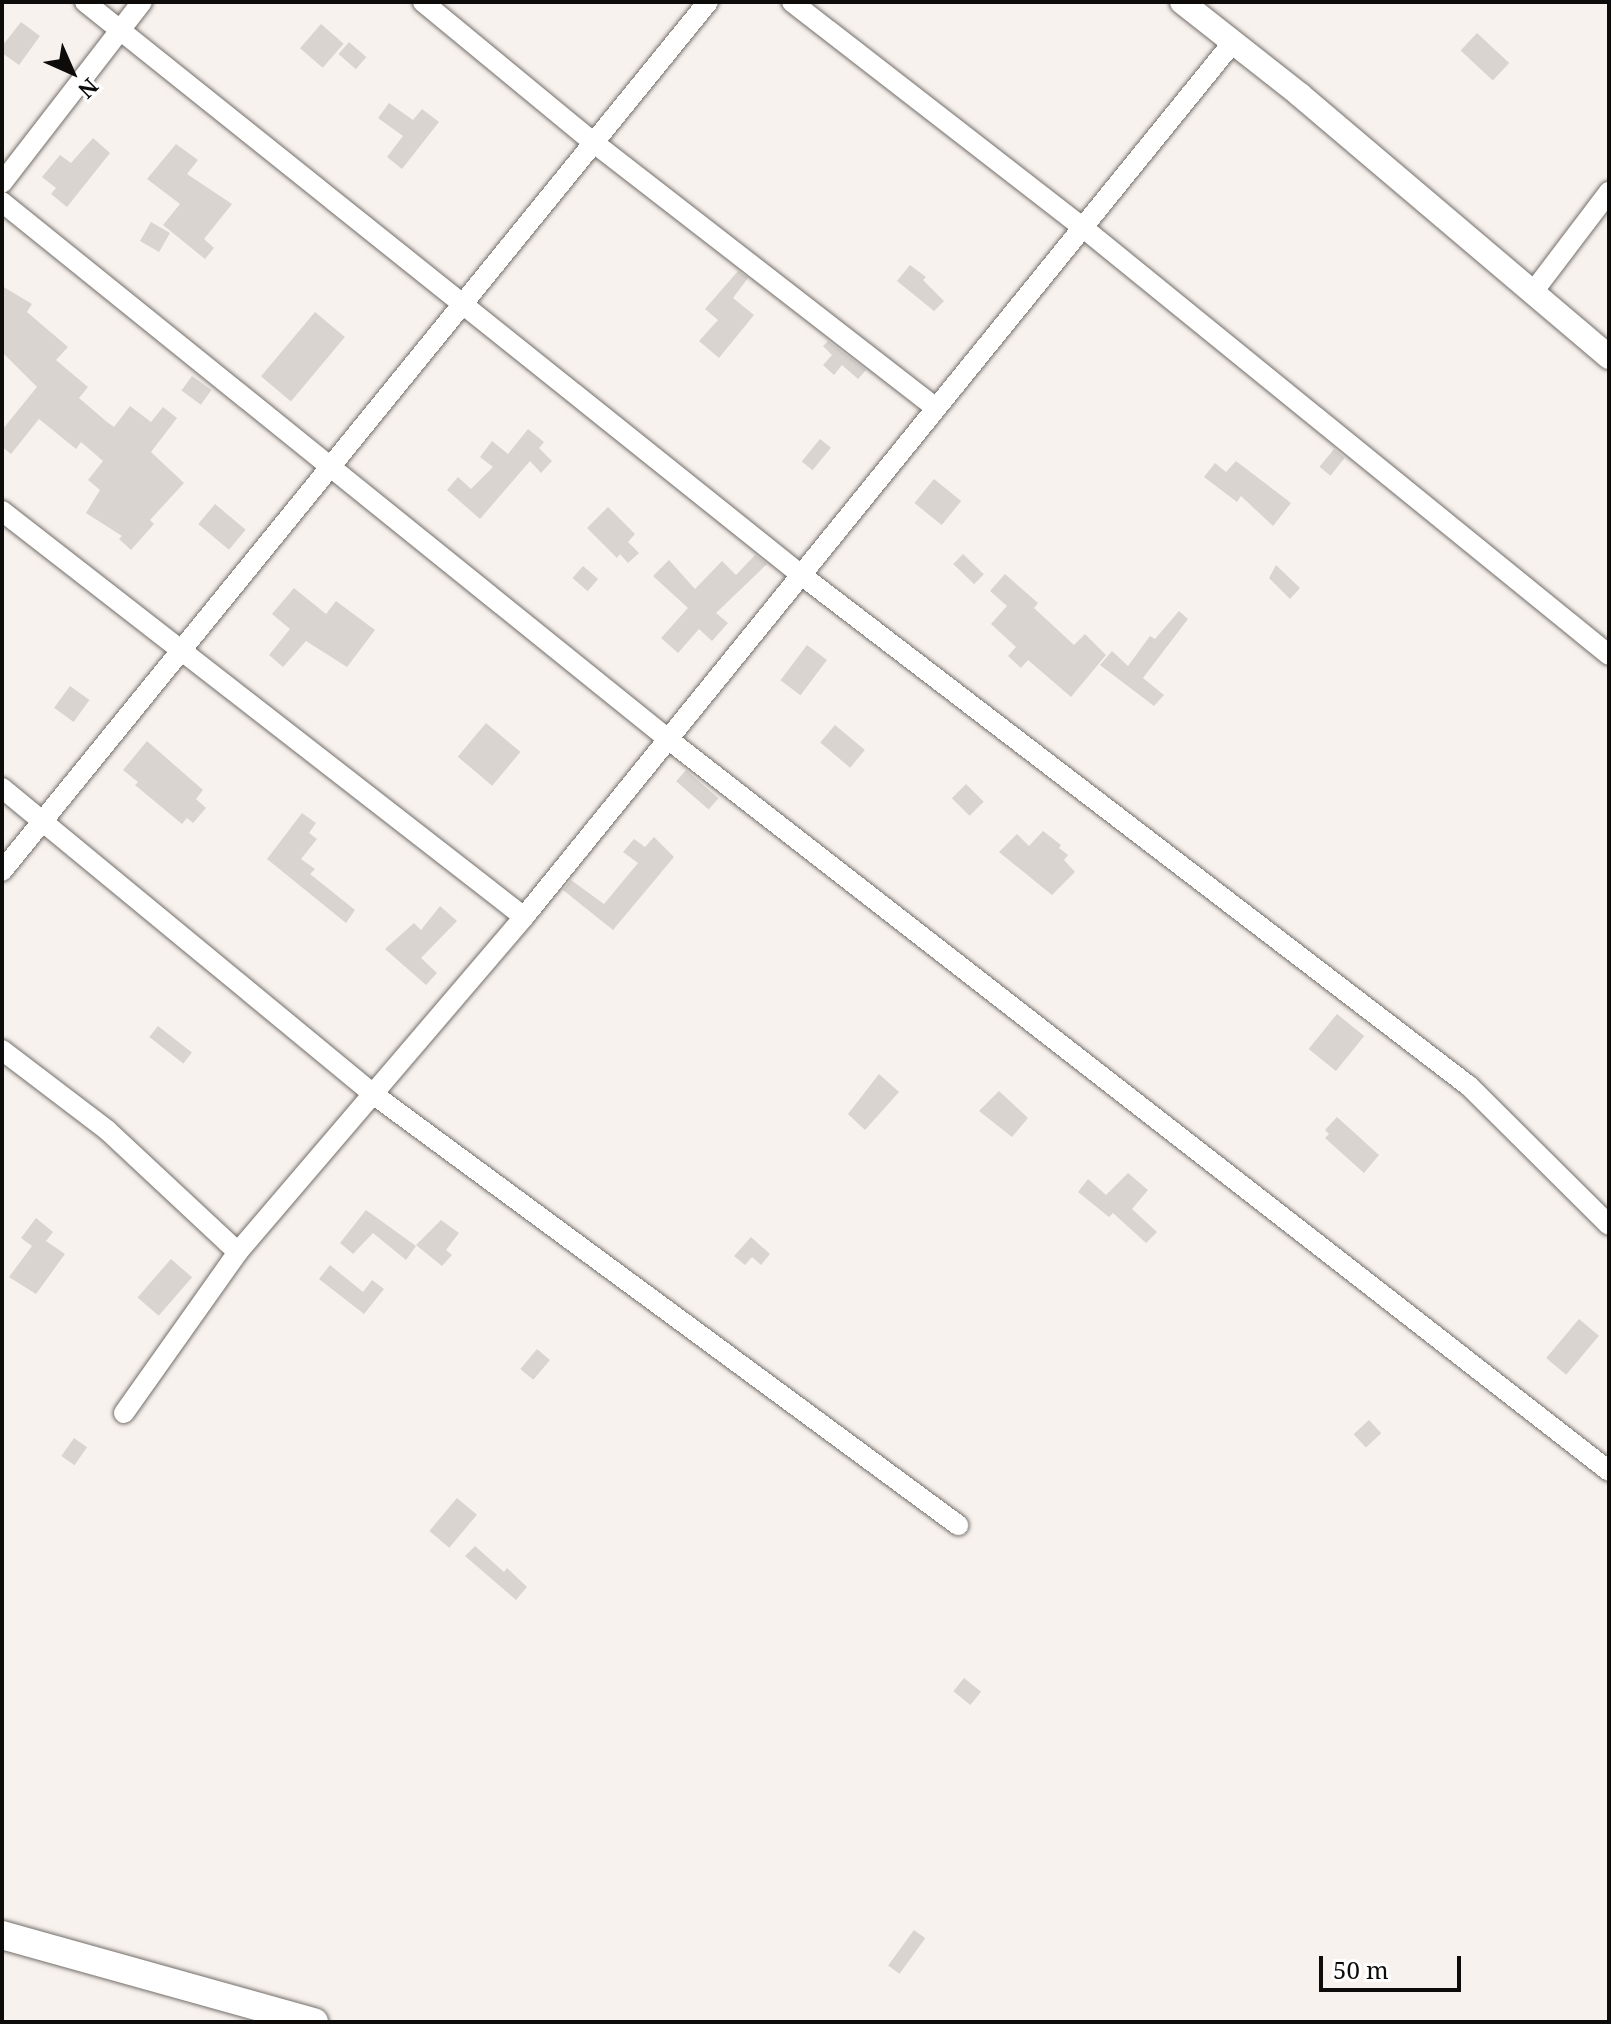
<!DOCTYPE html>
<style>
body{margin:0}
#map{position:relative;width:1611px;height:2024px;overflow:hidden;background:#f8f2ee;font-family:"Noto Serif",serif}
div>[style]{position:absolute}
.building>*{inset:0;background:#d9d4cf;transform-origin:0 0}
.roads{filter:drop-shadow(0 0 2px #736e6a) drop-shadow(0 0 2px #736e6a)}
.minor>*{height:20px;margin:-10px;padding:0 10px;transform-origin:10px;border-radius:10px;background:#fff}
.tertiary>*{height:24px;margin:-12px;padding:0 12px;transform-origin:12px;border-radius:12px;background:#fff}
.secondary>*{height:28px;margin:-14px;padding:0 14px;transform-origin:14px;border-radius:14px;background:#fff}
span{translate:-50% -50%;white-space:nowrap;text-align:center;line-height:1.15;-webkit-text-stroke:7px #fff;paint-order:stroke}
.frame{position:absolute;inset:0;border:4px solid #0e0c0b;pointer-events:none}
.north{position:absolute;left:32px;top:32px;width:80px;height:80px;-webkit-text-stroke:6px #fff;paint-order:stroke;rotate:135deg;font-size:22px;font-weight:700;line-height:32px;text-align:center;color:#0e0c0b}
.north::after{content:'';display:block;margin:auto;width:28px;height:36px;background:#0e0c0b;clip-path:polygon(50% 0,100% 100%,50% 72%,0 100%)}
.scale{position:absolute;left:1319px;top:1956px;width:142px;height:36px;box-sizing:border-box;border:4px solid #0e0c0b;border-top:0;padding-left:10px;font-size:24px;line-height:28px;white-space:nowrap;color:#0e0c0b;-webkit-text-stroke:6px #fff;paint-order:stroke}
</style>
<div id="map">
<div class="building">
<i style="clip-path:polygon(21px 22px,40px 36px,19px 65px,2px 53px,2px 46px)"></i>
<i style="left:321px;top:24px;width:30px;height:32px;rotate:41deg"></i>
<i style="left:1477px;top:33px;width:44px;height:24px;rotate:43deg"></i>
<i style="left:349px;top:42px;width:23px;height:16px;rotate:41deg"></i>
<i style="clip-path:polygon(389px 103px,413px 120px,422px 109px,439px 122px,402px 169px,387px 157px,403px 136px,378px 118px)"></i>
<i style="clip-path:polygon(93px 138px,110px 153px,67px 207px,51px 194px,56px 188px,42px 177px,60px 155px,71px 163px)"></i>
<i style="clip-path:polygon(176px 144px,198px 160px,187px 174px,232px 204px,204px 239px,214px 248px,205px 259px,163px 225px,180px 204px,147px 179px)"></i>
<i style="left:151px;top:222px;width:22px;height:22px;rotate:30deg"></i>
<i style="clip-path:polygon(910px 265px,926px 277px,923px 280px,944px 301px,934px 311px,897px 281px)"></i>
<i style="clip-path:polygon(738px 271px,748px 278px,733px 298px,754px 315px,719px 358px,699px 341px,718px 320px,705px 309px)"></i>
<i style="clip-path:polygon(2px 286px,32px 304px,27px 312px,68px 347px,56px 360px,88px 387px,79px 398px,107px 422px,114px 427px,130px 406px,151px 422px,163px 407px,177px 418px,151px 452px,184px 483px,150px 520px,154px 524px,131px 550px,119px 539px,122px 536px,86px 513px,100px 490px,88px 480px,103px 461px,81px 442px,76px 449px,39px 419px,11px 454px,2px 447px,2px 430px,37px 387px,2px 352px)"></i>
<i style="left:315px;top:312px;width:39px;height:84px;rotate:40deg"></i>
<i style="clip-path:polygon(828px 341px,866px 370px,858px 379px,842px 365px,834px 375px,823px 365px,832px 355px,823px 346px)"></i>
<i style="left:192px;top:376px;width:24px;height:18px;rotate:36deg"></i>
<i style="clip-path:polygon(528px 429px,544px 442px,539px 448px,552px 461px,541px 473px,530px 461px,480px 519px,447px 490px,458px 477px,471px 489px,493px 467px,480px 457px,492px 441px,508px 454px)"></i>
<i style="left:820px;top:439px;width:14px;height:29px;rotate:39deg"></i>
<i style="left:1334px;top:449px;width:14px;height:23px;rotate:39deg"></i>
<i style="clip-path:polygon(1236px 461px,1291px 503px,1273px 526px,1241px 496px,1237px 502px,1204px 477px,1215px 463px,1226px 472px)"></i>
<i style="left:934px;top:479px;width:35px;height:31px;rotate:39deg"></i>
<i style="left:215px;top:504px;width:40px;height:26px;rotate:40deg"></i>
<i style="clip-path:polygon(608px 507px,635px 534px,628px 542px,639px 553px,628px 563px,620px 554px,617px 558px,587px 528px)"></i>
<i style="left:963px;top:554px;width:29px;height:14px;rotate:44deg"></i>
<i style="clip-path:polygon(755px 555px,767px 564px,716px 613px,728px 623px,712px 641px,699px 629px,678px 653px,661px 638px,688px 608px,653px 576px,669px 560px,695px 589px,722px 561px,736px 575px)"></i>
<i style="clip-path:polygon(1276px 565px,1300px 588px,1290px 599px,1269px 578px)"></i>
<i style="left:583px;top:566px;width:20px;height:16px;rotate:41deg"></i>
<i style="clip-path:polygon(1005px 574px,1038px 603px,1034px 608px,1074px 645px,1085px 634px,1106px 655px,1071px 697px,1028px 660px,1021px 668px,1008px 656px,1016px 647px,991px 624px,1007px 606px,990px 591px)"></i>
<i style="clip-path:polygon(294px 588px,326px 614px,336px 601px,375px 630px,347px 667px,306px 641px,283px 667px,269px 655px,290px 629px,272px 614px)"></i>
<i style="clip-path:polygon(1179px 611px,1188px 619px,1143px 678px,1164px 695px,1154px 706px,1100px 665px,1112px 651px,1128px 666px,1150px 636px,1155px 639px)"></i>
<i style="left:807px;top:645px;width:25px;height:44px;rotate:37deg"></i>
<i style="left:70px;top:686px;width:24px;height:27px;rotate:36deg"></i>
<i style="left:486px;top:723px;width:45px;height:44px;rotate:40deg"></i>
<i style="left:835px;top:725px;width:39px;height:23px;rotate:40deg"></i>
<i style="clip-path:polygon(147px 741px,203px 790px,196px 799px,206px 808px,193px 823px,187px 818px,182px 824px,135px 785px,138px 782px,123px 770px)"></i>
<i style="left:686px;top:770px;width:43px;height:15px;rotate:41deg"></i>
<i style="left:966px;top:784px;width:25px;height:20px;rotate:45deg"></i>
<i style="clip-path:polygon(302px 813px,316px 823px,309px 833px,317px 839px,301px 859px,315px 869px,310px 874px,355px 910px,346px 923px,267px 859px)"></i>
<i style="clip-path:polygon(1043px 831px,1061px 845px,1059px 848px,1068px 855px,1064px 860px,1075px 872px,1052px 895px,999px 852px,1017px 834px,1029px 846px)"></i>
<i style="clip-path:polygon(654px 837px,674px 857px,613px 930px,563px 890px,571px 880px,604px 904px,638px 863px,623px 852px,634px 839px,645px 847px)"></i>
<i style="clip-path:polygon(440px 906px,457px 921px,421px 958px,437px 973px,426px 985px,385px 949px,414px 923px,421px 930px)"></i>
<i style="left:1337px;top:1014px;width:35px;height:45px;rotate:39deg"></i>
<i style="left:158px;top:1026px;width:43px;height:14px;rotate:38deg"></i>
<i style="clip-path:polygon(879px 1074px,899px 1092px,865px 1130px,848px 1114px)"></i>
<i style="clip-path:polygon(999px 1091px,1028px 1118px,1012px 1137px,979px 1111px)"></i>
<i style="clip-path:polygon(1337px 1117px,1379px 1155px,1364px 1173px,1325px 1138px,1329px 1134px,1325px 1130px)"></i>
<i style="clip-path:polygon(1128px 1173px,1148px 1190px,1132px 1209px,1157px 1232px,1146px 1243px,1113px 1213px,1109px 1217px,1078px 1192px,1088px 1179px,1106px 1195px)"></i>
<i style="clip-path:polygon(366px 1210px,416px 1246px,406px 1260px,373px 1233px,353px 1254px,340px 1243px)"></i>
<i style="clip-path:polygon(36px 1218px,53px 1232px,46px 1241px,65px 1254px,36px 1294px,9px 1277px,32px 1246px,21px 1238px)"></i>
<i style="clip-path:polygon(441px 1220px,459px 1233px,446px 1250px,452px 1255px,442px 1266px,416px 1245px)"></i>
<i style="clip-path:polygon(751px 1237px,770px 1254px,761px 1265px,752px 1257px,745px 1265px,734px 1256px)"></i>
<i style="left:171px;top:1259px;width:28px;height:51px;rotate:41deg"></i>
<i style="clip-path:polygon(330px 1265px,363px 1292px,372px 1280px,384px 1289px,364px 1314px,319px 1279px)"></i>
<i style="left:1579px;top:1319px;width:26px;height:51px;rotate:40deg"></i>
<i style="left:537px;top:1349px;width:17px;height:26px;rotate:40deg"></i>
<i style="left:1369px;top:1420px;width:18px;height:21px;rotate:47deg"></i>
<i style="left:74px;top:1438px;width:16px;height:22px;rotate:35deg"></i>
<i style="left:457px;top:1498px;width:26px;height:43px;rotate:40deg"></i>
<i style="clip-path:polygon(475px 1546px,504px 1572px,507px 1568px,527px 1587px,516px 1600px,465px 1556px)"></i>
<i style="left:964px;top:1678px;width:22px;height:17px;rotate:39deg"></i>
<i style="left:914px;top:1930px;width:14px;height:44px;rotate:36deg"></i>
</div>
<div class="roads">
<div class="minor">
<i style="left:85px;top:2px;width:916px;rotate:38.66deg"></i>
<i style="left:800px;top:574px;width:842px;rotate:37.43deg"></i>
<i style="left:1469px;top:1086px;width:197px;rotate:44.8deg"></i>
<i style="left:423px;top:2px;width:220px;rotate:39.5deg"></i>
<i style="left:593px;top:142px;width:433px;rotate:37.8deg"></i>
<i style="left:792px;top:2px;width:366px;rotate:37.8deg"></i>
<i style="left:1081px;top:226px;width:680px;rotate:39.09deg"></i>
<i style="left:2px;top:183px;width:229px;rotate:-52.3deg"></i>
<i style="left:2px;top:202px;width:856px;rotate:38.88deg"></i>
<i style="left:668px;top:739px;width:1192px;rotate:37.88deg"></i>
<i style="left:1533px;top:292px;width:126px;rotate:-52.8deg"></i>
<i style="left:2px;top:511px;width:661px;rotate:37.87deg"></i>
<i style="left:2px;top:788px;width:481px;rotate:39.5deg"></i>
<i style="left:373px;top:1094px;width:727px;rotate:36.38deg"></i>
<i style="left:2px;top:871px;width:1120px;rotate:-50.91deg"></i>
<i style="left:2px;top:1050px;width:132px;rotate:37.3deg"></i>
<i style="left:107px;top:1130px;width:179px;rotate:43deg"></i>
<i style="left:124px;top:1413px;width:197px;rotate:-54.7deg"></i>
<i style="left:238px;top:1252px;width:440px;rotate:-49.5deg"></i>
<i style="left:524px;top:917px;width:1126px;rotate:-50.98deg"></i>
</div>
<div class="tertiary">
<i style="left:1182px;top:2px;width:150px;rotate:38.2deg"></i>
<i style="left:1300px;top:95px;width:405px;rotate:40.3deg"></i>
</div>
<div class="secondary">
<i style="left:2px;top:1935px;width:324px;rotate:15.6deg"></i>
</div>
</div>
<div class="frame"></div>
<div class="north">N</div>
<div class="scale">50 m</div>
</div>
